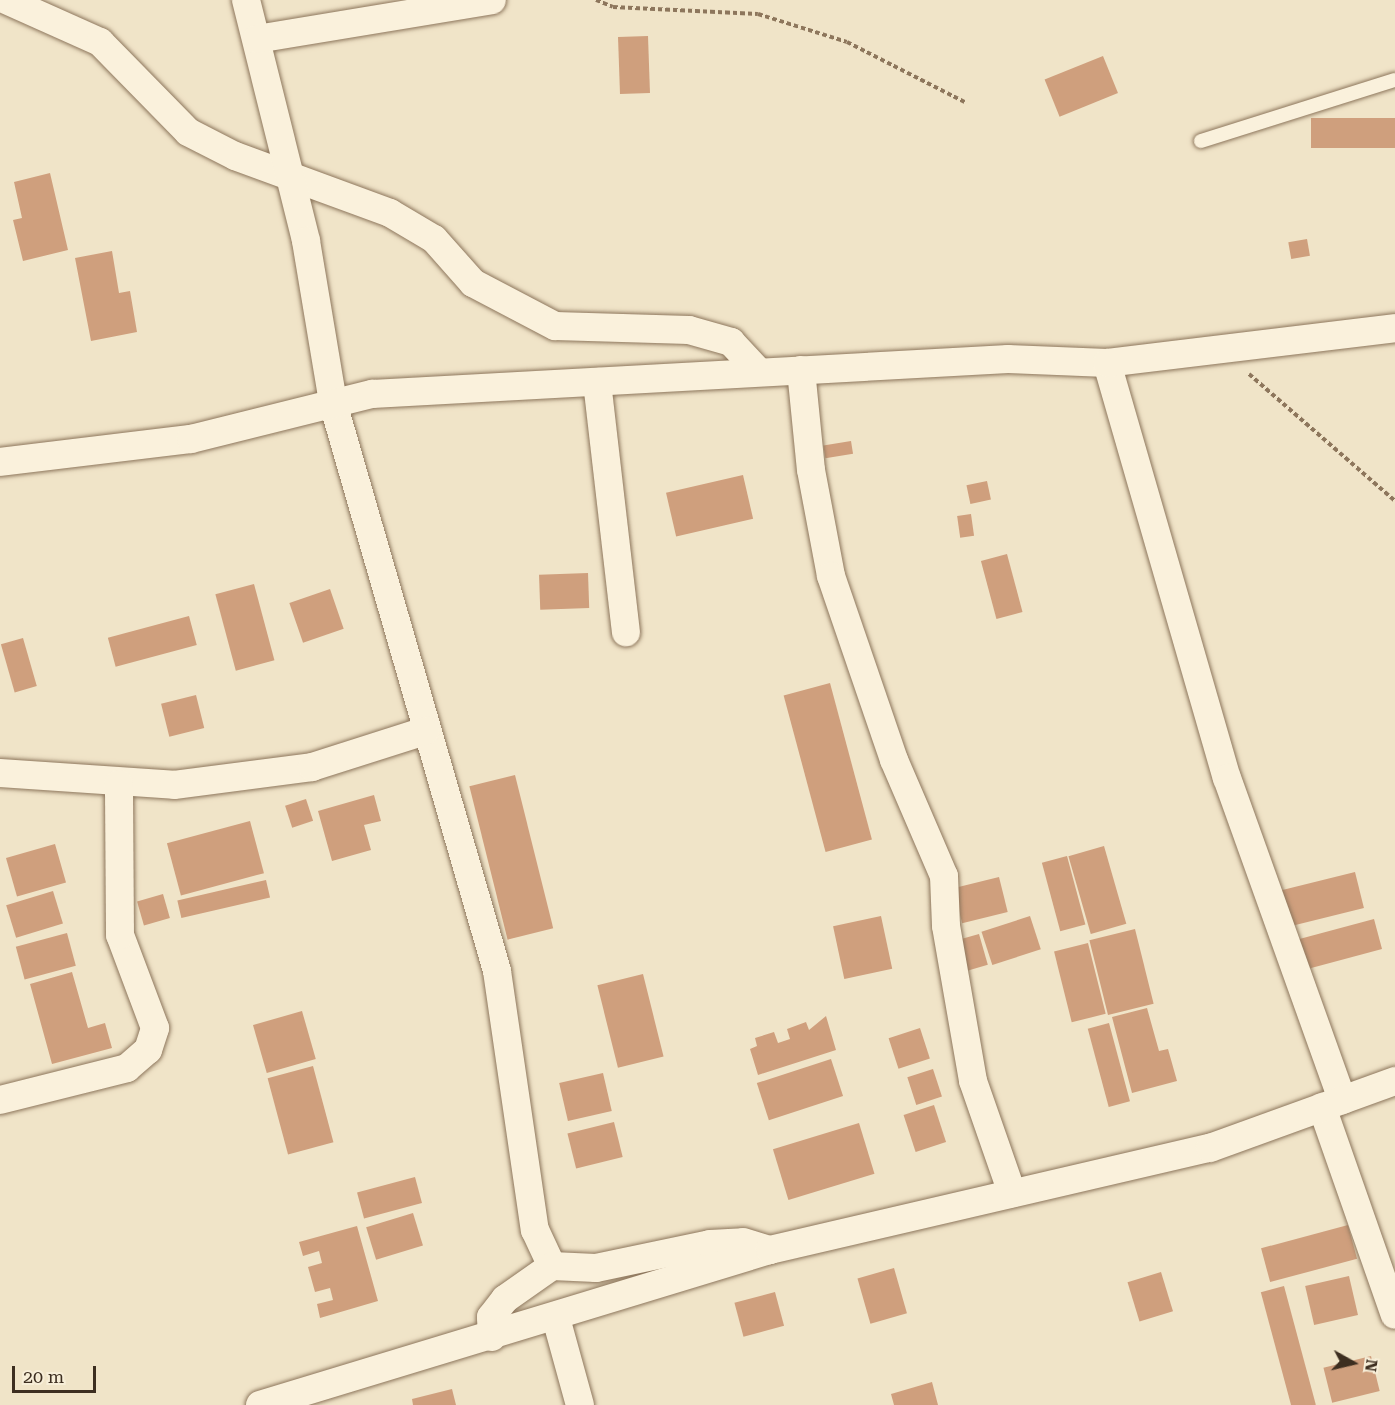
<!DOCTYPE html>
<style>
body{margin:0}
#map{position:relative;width:1395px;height:1405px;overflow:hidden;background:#f0e4c8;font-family:"Roboto Serif",serif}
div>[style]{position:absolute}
.building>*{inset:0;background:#cf9f7d;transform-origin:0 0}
.path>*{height:4px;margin-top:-2px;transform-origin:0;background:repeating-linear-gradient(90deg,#8d765c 0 4.5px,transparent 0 7.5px)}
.roads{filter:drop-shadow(0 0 2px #8d765c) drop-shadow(0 0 2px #8d765c)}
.lane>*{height:14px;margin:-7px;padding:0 7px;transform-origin:7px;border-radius:7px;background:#faf1dc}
.street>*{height:28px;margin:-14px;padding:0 14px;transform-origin:14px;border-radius:14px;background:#faf1dc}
span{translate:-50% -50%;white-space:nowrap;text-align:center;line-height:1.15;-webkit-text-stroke:5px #f7eed8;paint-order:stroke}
.north{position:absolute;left:1323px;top:1333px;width:60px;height:60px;-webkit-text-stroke:4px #f7eed8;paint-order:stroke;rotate:98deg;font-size:16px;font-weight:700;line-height:24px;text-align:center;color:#3d2e20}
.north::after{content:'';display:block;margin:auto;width:21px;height:27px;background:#3d2e20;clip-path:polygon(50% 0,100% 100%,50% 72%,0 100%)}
.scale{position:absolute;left:12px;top:1366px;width:84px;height:27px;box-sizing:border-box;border:3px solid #3d2e20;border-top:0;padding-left:8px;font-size:18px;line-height:21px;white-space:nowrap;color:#3d2e20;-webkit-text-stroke:4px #f7eed8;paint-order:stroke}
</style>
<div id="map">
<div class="building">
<i style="left:648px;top:36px;width:57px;height:30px;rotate:88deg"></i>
<i style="left:1103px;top:56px;width:40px;height:63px;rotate:68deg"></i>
<i style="left:1395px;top:118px;width:30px;height:84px;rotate:90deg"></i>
<i style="clip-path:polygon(50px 173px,68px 250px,23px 261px,13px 220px,22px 218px,14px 182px)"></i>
<i style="left:1307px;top:239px;width:17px;height:19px;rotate:80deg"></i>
<i style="clip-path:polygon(112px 251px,119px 293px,130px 291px,137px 332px,91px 341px,75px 258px)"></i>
<i style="left:851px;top:441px;width:13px;height:28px;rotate:81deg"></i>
<i style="left:743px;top:475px;width:45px;height:79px;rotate:77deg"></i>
<i style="left:987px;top:481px;width:19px;height:21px;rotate:78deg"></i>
<i style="left:971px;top:514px;width:22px;height:14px;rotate:82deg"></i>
<i style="left:1007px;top:554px;width:60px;height:27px;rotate:75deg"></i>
<i style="left:588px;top:573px;width:35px;height:49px;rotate:88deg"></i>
<i style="left:254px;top:584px;width:79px;height:40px;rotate:75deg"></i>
<i style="left:330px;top:589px;width:42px;height:43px;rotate:71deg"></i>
<i style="left:189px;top:616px;width:30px;height:84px;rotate:75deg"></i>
<i style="left:23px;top:638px;width:50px;height:23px;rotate:74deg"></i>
<i style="left:830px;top:683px;width:162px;height:48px;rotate:75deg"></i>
<i style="left:196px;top:695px;width:34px;height:36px;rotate:76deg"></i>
<i style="left:515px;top:775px;width:158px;height:47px;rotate:76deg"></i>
<i style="clip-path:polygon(374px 795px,381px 821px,364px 825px,371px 850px,332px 861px,318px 811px)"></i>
<i style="left:306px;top:799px;width:23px;height:22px;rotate:72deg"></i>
<i style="left:250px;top:821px;width:54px;height:86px;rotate:75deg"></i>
<i style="left:55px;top:844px;width:40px;height:51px;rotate:74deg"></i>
<i style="left:1104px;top:846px;width:81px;height:37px;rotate:74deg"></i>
<i style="left:1067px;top:856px;width:71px;height:26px;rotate:75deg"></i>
<i style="left:1355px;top:872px;width:37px;height:81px;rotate:76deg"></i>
<i style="left:999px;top:877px;width:36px;height:47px;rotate:76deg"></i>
<i style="left:266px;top:880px;width:18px;height:91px;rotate:77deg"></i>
<i style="left:53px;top:891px;width:34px;height:49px;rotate:73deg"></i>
<i style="left:163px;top:894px;width:25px;height:27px;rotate:74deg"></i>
<i style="left:881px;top:916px;width:54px;height:49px;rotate:78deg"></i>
<i style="left:1030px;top:916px;width:35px;height:51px;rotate:72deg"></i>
<i style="left:1374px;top:919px;width:31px;height:81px;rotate:75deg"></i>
<i style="left:1135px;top:929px;width:77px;height:47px;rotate:76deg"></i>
<i style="left:67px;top:933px;width:34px;height:53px;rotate:75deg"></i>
<i style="left:979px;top:934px;width:32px;height:24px;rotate:74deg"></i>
<i style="left:1088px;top:943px;width:73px;height:35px;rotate:76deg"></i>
<i style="clip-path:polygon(72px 972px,88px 1028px,105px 1023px,112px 1048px,52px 1064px,30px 984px)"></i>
<i style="left:643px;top:974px;width:85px;height:47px;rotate:76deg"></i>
<i style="clip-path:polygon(1147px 1008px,1159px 1051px,1168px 1049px,1177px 1081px,1132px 1093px,1112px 1017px)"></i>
<i style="left:302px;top:1011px;width:50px;height:51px;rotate:74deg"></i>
<i style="clip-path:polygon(826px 1016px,836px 1050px,758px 1075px,750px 1049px,757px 1046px,755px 1038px,774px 1032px,778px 1043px,790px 1039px,787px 1029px,806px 1022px,809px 1030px)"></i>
<i style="left:1109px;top:1023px;width:81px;height:22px;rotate:75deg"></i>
<i style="left:920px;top:1028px;width:32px;height:33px;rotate:72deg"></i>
<i style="left:831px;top:1059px;width:39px;height:78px;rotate:72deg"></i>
<i style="left:313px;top:1066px;width:79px;height:47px;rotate:75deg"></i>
<i style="left:933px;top:1069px;width:29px;height:27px;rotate:72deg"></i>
<i style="left:603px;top:1073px;width:39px;height:45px;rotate:77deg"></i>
<i style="left:934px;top:1105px;width:39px;height:32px;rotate:72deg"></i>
<i style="left:614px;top:1122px;width:36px;height:48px;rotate:76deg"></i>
<i style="left:859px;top:1123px;width:53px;height:90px;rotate:73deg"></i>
<i style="left:415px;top:1177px;width:27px;height:60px;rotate:75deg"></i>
<i style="left:413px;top:1213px;width:34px;height:49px;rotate:73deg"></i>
<i style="left:1348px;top:1225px;width:35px;height:90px;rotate:75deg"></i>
<i style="clip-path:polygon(357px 1226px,378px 1301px,320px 1318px,317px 1304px,333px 1300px,330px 1288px,315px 1292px,308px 1267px,322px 1263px,319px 1251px,303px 1256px,299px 1242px)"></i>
<i style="left:894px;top:1268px;width:47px;height:38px;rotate:74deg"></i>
<i style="left:1161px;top:1272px;width:41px;height:35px;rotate:73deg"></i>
<i style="left:1349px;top:1276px;width:40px;height:45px;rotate:77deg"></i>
<i style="left:1284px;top:1286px;width:123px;height:24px;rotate:75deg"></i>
<i style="left:775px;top:1292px;width:35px;height:42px;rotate:75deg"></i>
<i style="left:1371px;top:1356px;width:36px;height:49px;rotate:76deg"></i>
<i style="clip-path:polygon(932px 1382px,938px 1405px,894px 1405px,891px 1394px)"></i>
<i style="clip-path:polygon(452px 1389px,456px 1405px,413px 1405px,412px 1399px)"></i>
</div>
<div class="path">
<i style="left:596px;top:0;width:18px;rotate:22deg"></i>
<i style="left:613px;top:7px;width:145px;rotate:2.8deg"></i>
<i style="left:758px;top:14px;width:93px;rotate:17.5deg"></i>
<i style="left:847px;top:42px;width:132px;rotate:27deg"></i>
<i style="left:1249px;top:374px;width:194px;rotate:41deg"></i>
</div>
<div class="roads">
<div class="lane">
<i style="left:1201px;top:141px;width:203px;rotate:-17.5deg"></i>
</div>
<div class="street">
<i style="left:6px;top:0;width:103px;rotate:24.1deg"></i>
<i style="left:100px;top:42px;width:126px;rotate:45.6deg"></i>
<i style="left:188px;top:132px;width:53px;rotate:27.1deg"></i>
<i style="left:235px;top:156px;width:165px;rotate:20.2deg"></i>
<i style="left:390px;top:213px;width:51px;rotate:30.6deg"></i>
<i style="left:434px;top:239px;width:59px;rotate:48.4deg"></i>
<i style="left:473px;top:283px;width:93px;rotate:27.7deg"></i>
<i style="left:555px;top:326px;width:134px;rotate:1.7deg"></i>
<i style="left:689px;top:330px;width:44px;rotate:15.9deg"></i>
<i style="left:731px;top:342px;width:38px;rotate:47deg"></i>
<i style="left:246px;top:0;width:248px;rotate:76deg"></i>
<i style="left:306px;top:241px;width:164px;rotate:80.5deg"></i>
<i style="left:333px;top:403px;width:591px;rotate:73.89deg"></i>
<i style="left:497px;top:971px;width:262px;rotate:81.7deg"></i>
<i style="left:535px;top:1230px;width:40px;rotate:65deg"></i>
<i style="left:552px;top:1266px;width:44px;rotate:2.6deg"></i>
<i style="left:596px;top:1268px;width:116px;rotate:-11.9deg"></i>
<i style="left:710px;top:1244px;width:33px;rotate:-3deg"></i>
<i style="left:743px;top:1242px;width:28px;rotate:17deg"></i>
<i style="left:257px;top:39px;width:238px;rotate:-9.4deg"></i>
<i style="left:1107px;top:363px;width:432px;rotate:73.9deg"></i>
<i style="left:1227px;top:778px;width:342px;rotate:70.3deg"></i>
<i style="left:801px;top:370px;width:100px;rotate:84.3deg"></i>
<i style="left:811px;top:470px;width:108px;rotate:79.3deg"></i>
<i style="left:831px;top:576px;width:194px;rotate:71.1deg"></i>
<i style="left:894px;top:760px;width:126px;rotate:66.7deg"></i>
<i style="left:944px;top:876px;width:50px;rotate:87.7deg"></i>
<i style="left:946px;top:926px;width:157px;rotate:80.1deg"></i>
<i style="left:973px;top:1081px;width:119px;rotate:70.8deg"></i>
<i style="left:597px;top:382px;width:252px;rotate:83.4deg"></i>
<i style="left:0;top:462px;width:192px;rotate:-6.9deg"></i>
<i style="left:191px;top:439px;width:187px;rotate:-14deg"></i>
<i style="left:372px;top:394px;width:637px;rotate:-3.15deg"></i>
<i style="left:1008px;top:359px;width:99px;rotate:2.3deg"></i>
<i style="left:1107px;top:363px;width:290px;rotate:-6.9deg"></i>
<i style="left:0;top:773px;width:174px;rotate:3.9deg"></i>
<i style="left:174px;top:785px;width:139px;rotate:-7.4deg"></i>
<i style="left:312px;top:767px;width:119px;rotate:-17.7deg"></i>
<i style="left:0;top:1100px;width:131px;rotate:-14.1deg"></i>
<i style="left:127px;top:1068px;width:28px;rotate:-41deg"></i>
<i style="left:148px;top:1050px;width:23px;rotate:-72deg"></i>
<i style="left:155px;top:1028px;width:99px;rotate:-110.6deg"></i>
<i style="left:120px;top:935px;width:151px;rotate:-90.4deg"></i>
<i style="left:1322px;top:1107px;width:220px;rotate:70.7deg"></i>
<i style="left:556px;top:1318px;width:90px;rotate:74.6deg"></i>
<i style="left:492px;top:1337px;width:20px;rotate:-93deg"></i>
<i style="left:491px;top:1317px;width:23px;rotate:-52deg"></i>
<i style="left:505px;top:1299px;width:57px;rotate:-35.1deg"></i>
<i style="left:260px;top:1405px;width:533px;rotate:-16.91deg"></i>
<i style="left:770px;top:1250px;width:452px;rotate:-13.1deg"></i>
<i style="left:1210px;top:1148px;width:197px;rotate:-19.9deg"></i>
</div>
</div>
<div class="north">N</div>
<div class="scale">20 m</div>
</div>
